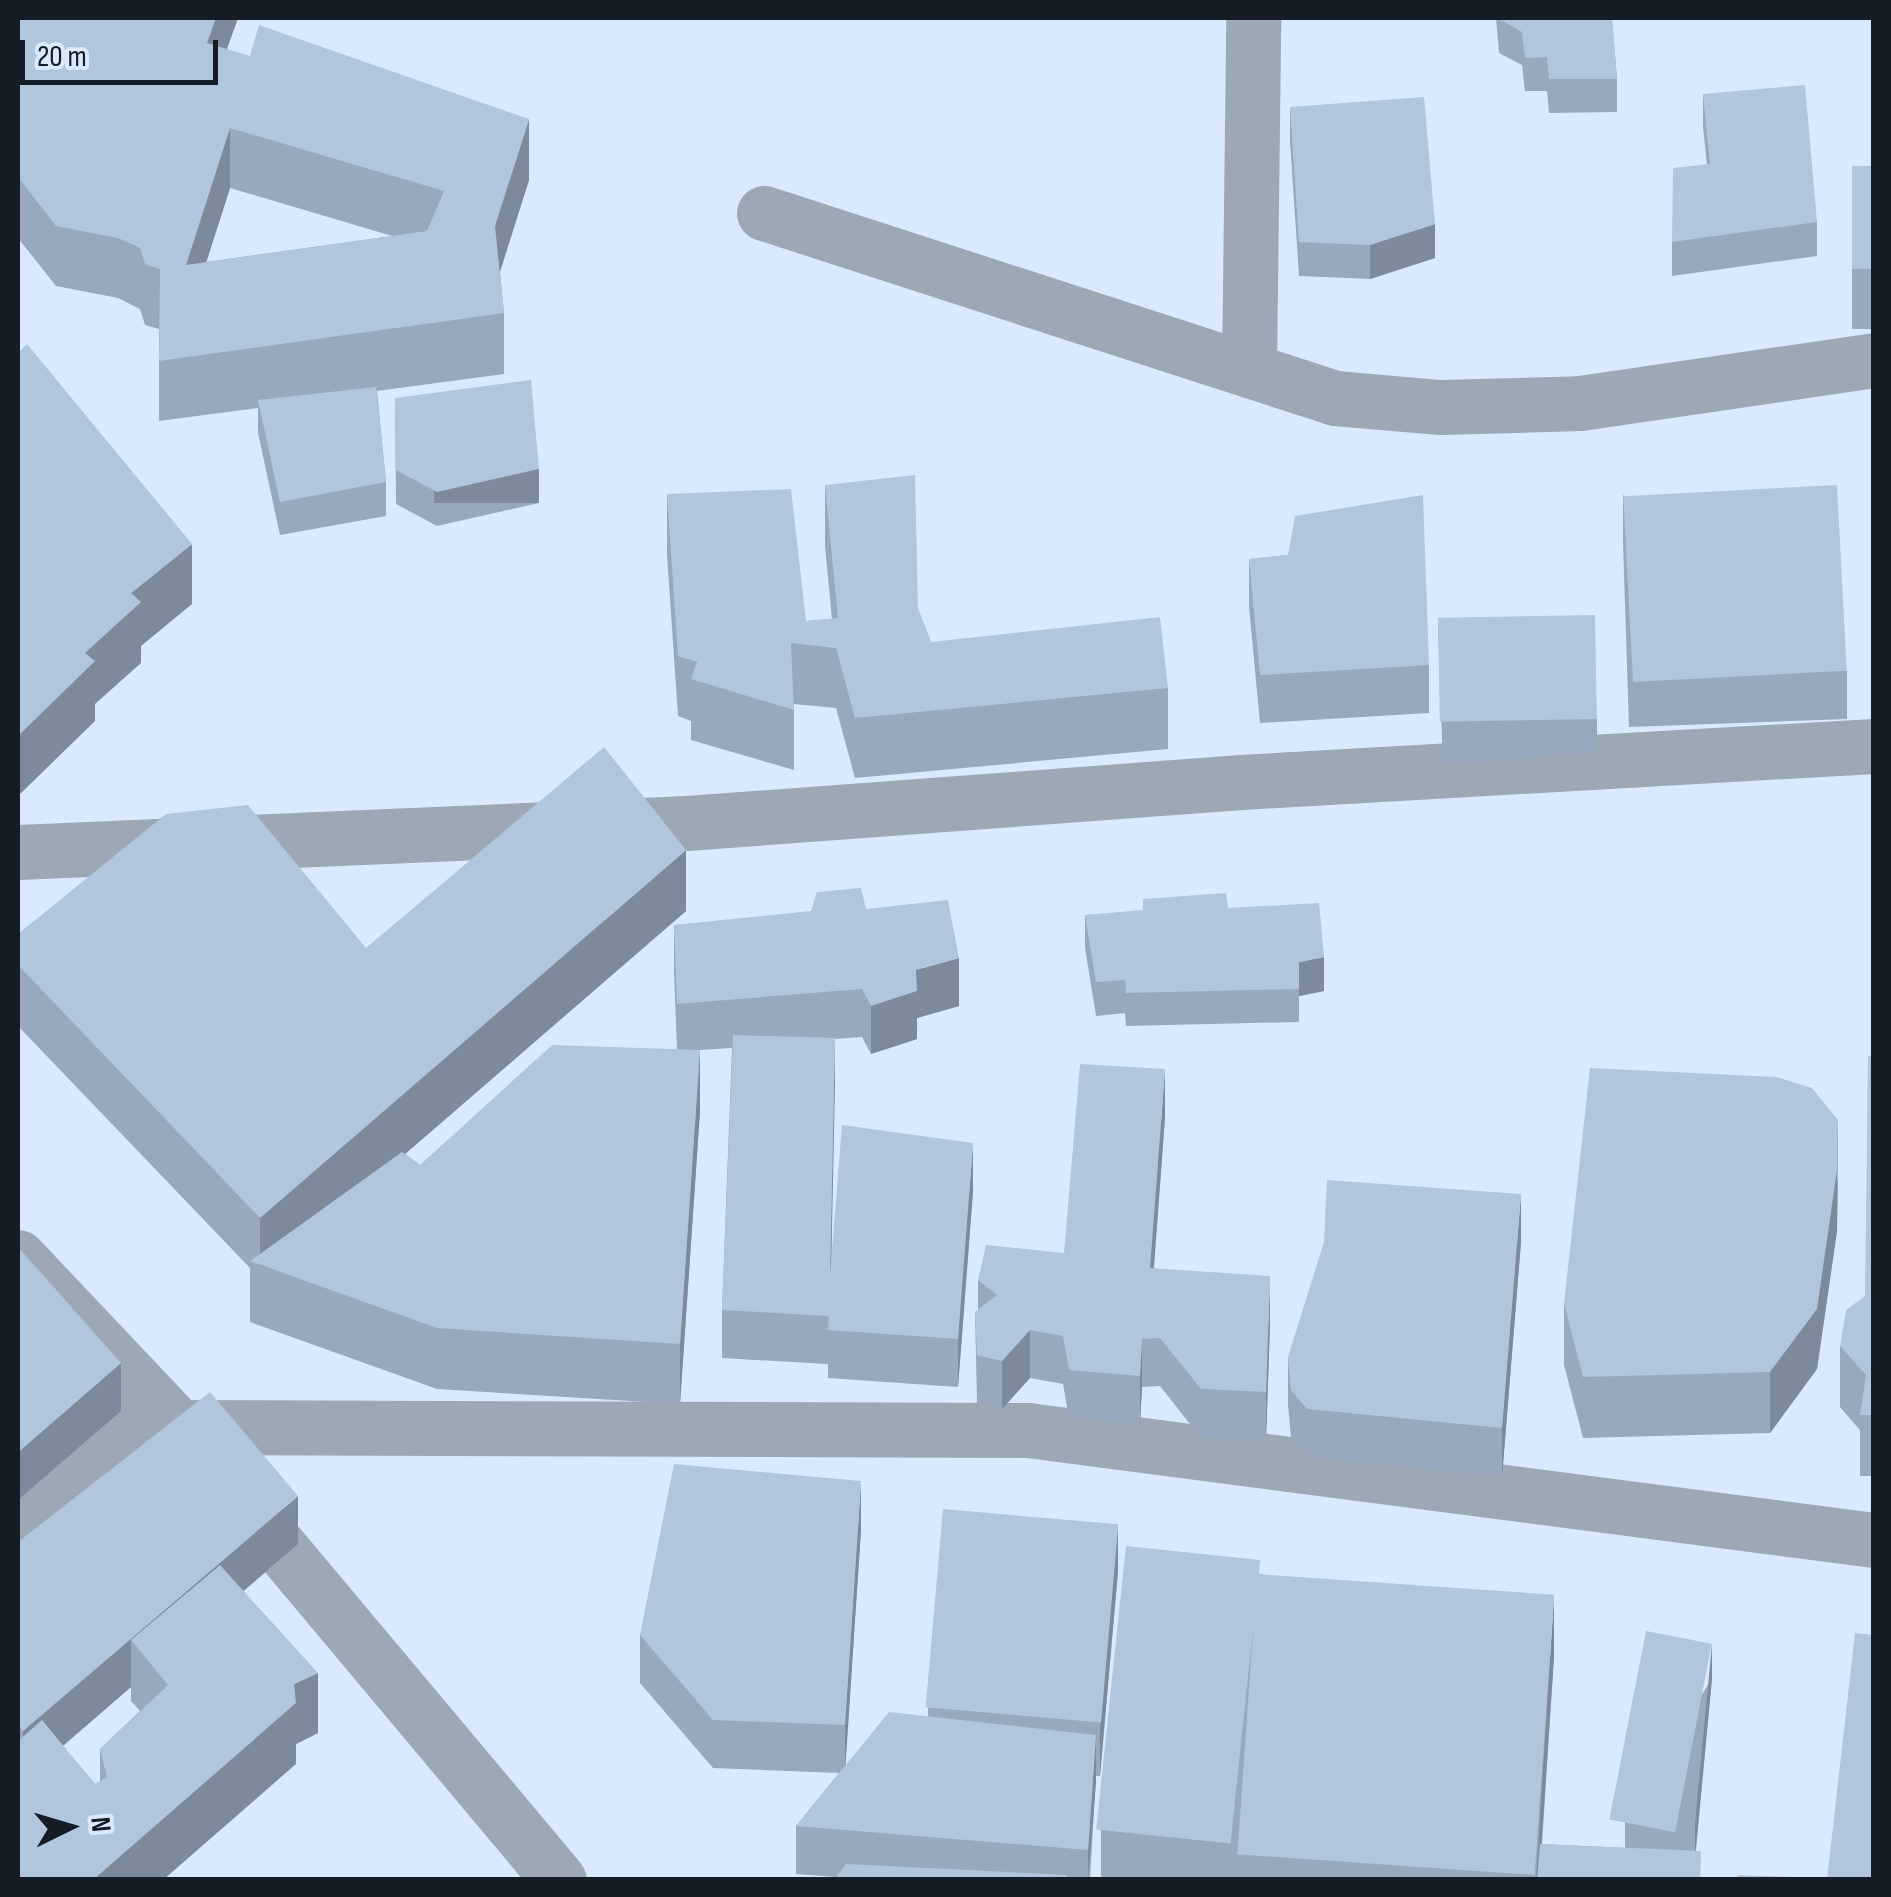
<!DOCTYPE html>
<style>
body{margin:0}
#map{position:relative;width:1891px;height:1897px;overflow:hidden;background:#daeafe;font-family:"Sofia Sans Condensed",sans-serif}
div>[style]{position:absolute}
.minor>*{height:55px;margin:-27.5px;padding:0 27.5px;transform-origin:27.5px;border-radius:27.5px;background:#9da8b5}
.wall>*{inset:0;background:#98a9be;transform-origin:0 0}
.shaded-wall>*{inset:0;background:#7c8a9b;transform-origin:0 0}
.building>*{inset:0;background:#b1c5dd;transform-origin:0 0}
span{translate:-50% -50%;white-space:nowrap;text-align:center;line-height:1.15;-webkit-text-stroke:9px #daeafe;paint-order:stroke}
.frame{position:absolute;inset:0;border:20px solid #151c25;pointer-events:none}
.north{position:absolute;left:20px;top:1777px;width:100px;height:100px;-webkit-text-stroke:8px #daeafe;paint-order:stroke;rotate:85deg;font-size:28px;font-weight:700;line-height:40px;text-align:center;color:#151c25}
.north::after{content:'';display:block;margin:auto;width:35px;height:45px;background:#151c25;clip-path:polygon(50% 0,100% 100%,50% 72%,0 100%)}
.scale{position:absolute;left:20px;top:40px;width:198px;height:45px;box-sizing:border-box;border:5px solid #151c25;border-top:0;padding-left:12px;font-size:30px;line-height:35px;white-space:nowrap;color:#151c25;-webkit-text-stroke:8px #daeafe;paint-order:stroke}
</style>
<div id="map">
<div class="minor">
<i style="left:764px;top:213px;width:600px;rotate:17.95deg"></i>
<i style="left:1335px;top:398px;width:106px;rotate:4.9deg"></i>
<i style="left:1441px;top:407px;width:139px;rotate:-1.6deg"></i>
<i style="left:1580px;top:403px;width:297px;rotate:-8.3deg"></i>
<i style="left:1249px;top:370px;width:352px;rotate:-89.3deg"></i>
<i style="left:18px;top:852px;width:670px;rotate:-2.48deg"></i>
<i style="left:687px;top:823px;width:556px;rotate:-4.23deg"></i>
<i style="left:1241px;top:782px;width:634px;rotate:-3.26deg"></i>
<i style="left:18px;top:1257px;width:234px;rotate:46.6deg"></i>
<i style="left:179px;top:1427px;width:591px;rotate:50.01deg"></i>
<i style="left:179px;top:1427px;width:849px;rotate:0.2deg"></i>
<i style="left:1028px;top:1430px;width:853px;rotate:7.41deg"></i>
<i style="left:18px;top:1518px;width:179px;rotate:-41.2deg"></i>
</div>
<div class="wall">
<i style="clip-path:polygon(evenodd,18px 18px,238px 18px,227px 49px,529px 180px,500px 272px,504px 313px,504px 374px,377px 391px,386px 482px,386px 516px,280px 535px,258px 433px,258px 408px,159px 421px,159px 329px,145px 325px,140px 309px,118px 298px,56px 286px,18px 238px,18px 18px,230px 188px,392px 236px,206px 262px,230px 188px)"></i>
<i style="clip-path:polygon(1496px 18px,1612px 18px,1617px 79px,1617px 112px,1549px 113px,1547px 91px,1525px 91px,1522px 65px,1499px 53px)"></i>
<i style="clip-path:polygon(1703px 94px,1817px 222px,1817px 256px,1672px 276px,1672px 242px,1707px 165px,1703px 127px)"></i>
<i style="clip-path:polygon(1290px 107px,1435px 258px,1370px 279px,1299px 276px,1290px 141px)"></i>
<i style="left:1874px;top:166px;width:163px;height:22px;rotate:90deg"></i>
<i style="clip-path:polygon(395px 398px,539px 503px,437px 526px,396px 504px)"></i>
<i style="clip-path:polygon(825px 485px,918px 609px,931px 642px,1168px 688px,1168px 749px,855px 778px,836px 708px,794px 704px,794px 770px,691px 740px,691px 721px,678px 716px,667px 555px,667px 494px,806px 621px,832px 619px,825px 546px)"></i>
<i style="clip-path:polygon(1623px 495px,1847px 671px,1847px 719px,1629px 727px,1623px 544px)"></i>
<i style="clip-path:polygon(1288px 555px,1429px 665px,1429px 713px,1260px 723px,1249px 607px,1249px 559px)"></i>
<i style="clip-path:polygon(1438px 626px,1597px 719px,1597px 752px,1443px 765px)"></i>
<i style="clip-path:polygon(1228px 908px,1324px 991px,1299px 996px,1299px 1022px,1126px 1026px,1125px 1013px,1096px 1016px,1085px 948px,1085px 915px)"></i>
<i style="clip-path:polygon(866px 909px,959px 1006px,917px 1018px,917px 1039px,871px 1054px,862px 1037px,835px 1039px,831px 1255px,973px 1191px,958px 1387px,828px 1378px,828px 1364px,722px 1358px,722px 1310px,732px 1048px,700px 1050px,700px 1111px,680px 1404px,437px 1389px,250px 1322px,250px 1268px,18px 1026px,18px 934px,366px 948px,686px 911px,405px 1154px,420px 1165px,677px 1049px,674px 973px,674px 925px)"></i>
<i style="clip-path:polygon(1874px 1056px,1874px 1476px,1860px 1476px,1860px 1430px,1840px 1407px,1840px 1346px,1865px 1296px)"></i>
<i style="clip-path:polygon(1165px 1117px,1154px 1268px,1270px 1324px,1266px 1440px,1201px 1438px,1160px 1386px,1142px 1387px,1140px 1424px,1069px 1418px,1063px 1384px,1030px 1378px,1002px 1409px,977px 1403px,975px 1312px,978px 1310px,978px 1280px,1064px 1253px)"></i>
<i style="clip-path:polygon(1838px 1181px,1837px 1231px,1817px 1369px,1770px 1433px,1583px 1438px,1564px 1365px,1564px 1304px)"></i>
<i style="clip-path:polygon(1521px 1242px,1502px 1477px,1307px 1457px,1291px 1438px,1288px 1405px,1288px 1357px)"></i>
<i style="clip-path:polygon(861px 1530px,845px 1766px,928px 1716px,928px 1707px,1118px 1571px,1100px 1776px,1096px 1776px,1090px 1880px,834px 1880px,836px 1877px,796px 1874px,796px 1826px,839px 1773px,713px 1768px,640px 1683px,640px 1635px)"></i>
<i style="clip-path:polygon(evenodd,18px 1542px,298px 1544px,244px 1591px,318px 1733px,296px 1744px,296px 1764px,18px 1880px,18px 1542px,131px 1687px,131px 1701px,140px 1711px,100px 1749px,100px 1781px,95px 1784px,63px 1746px,131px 1687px)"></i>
<i style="clip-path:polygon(1260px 1574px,1554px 1657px,1542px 1844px,1625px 1848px,1625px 1822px,1712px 1678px,1696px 1850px,1701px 1880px,1101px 1878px,1101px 1830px)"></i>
</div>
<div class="shaded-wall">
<i style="clip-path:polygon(216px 18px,238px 18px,207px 104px,207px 43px)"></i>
<i style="clip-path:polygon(529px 119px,529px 180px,495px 287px,495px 226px)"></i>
<i style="clip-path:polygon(230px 128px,230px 188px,186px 326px,186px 265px)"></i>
<i style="clip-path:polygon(1435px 224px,1435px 258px,1370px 279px,1370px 245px)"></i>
<i style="left:539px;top:469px;width:34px;height:105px;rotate:90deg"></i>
<i style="clip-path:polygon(192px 544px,192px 604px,141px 646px,141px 663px,95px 704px,95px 721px,18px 796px,18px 736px,131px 593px)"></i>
<i style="clip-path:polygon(686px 850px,686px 911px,272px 1269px,260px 1265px,260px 1218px)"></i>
<i style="clip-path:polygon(1324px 957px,1324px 991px,1299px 996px,1299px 962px)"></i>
<i style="clip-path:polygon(959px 958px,959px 1006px,917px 1018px,917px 1039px,871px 1054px,871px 1006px,916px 970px)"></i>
<i style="clip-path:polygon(835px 1038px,835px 1086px,830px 1324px,830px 1275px)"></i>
<i style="clip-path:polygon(700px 1050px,700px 1111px,680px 1404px,680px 1344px)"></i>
<i style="clip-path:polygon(1165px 1069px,1165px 1117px,1150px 1316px,1150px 1268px)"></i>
<i style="clip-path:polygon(1838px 1120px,1837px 1231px,1817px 1369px,1770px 1433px,1770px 1372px)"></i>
<i style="clip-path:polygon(973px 1143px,973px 1191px,958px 1387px,958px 1339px)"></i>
<i style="clip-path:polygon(1521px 1194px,1521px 1242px,1502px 1477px,1502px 1428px)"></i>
<i style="clip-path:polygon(1270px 1276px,1270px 1324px,1266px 1440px,1266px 1392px)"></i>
<i style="clip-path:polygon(1030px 1330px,1030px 1378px,1002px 1409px,1002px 1361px)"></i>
<i style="clip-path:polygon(1142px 1339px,1142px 1387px,1140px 1424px,1140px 1376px)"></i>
<i style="clip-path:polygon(121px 1363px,121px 1411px,18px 1500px,18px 1452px)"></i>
<i style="clip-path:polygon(861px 1481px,861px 1530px,845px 1773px,845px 1725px)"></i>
<i style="clip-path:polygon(298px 1496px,298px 1544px,154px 1667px,131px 1640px,131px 1687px,23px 1780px,23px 1731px)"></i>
<i style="clip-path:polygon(1118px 1523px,1118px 1571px,1100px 1776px,1100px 1728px)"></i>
<i style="clip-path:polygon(1554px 1596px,1554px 1657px,1539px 1880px,1536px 1880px)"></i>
<i style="clip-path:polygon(1712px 1644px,1712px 1678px,1695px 1857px,1695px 1823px)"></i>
<i style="clip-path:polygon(318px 1673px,318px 1733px,296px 1744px,296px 1764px,163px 1880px,93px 1880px,294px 1684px)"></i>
<i style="clip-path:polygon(1096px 1735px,1096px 1783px,1088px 1880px,1088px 1850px)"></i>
</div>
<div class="building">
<i style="clip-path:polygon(evenodd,18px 18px,216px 18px,207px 43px,250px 56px,259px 25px,529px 119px,495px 226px,504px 313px,159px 361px,160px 269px,145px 264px,140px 248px,118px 238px,56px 226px,18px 177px,18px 18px,230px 128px,444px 191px,427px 231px,186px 265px,230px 128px)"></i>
<i style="clip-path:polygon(1499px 18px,1612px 18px,1617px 79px,1549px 79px,1547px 57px,1525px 58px,1522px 32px,1499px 19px)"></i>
<i style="clip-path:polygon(1805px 85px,1817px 222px,1672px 242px,1673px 168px,1710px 164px,1703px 94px)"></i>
<i style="clip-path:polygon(1424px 97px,1435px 224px,1370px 245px,1299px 242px,1290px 107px)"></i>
<i style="left:1874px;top:166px;width:103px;height:22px;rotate:90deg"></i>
<i style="clip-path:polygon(27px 344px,192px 544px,131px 593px,141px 602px,85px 653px,95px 661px,18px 736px,18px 353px)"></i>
<i style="clip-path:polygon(531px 380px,539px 469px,437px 492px,396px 470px,395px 398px)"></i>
<i style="clip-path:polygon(376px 387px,386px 482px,280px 502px,258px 400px)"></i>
<i style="clip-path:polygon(915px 475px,918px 609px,931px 642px,1160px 617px,1168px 688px,855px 718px,836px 648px,791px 643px,794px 710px,691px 679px,697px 662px,678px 656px,667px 494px,791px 489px,806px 621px,838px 618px,825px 485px)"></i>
<i style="left:1837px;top:485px;width:186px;height:214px;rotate:87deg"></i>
<i style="clip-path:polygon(1423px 495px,1429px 665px,1260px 675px,1249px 559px,1288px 555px,1295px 516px)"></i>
<i style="left:1595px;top:615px;width:104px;height:157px;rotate:89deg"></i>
<i style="clip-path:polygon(604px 747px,686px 850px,260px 1218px,18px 965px,18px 934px,166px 814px,248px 805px,366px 948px)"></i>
<i style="clip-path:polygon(861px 888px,866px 909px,948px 900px,959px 958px,916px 970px,917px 991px,871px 1006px,862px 989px,677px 1004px,674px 925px,811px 911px,817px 892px)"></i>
<i style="clip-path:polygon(1226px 893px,1228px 908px,1319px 903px,1324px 957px,1299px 962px,1299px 989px,1126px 993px,1125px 980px,1096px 982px,1085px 915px,1143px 910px,1143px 899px)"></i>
<i style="clip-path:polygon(733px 1035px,835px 1038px,830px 1275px,842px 1125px,973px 1143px,958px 1339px,828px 1330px,829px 1316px,722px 1310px)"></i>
<i style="clip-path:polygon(552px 1045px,700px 1050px,680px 1344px,437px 1328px,250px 1261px,402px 1152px,420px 1165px)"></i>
<i style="clip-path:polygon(1868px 1056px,1874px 1056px,1874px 1415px,1860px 1415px,1866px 1375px,1840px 1346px,1846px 1310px,1865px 1296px)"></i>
<i style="clip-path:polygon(1080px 1064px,1165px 1069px,1150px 1268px,1270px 1276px,1266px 1392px,1201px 1389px,1160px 1338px,1142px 1339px,1140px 1376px,1069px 1370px,1063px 1336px,1030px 1330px,1002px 1361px,977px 1355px,975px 1312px,997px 1295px,978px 1280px,986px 1245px,1064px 1253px)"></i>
<i style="clip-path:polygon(1590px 1068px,1776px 1077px,1812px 1088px,1838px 1120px,1837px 1170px,1817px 1309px,1770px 1372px,1583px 1377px,1564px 1304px)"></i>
<i style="clip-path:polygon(1327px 1180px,1521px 1194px,1502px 1428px,1307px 1409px,1291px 1390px,1288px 1357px,1324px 1242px)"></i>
<i style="clip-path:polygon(19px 1248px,121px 1363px,18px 1452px,18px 1249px)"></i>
<i style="clip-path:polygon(210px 1392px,298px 1496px,23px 1731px,18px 1725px,18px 1542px)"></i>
<i style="clip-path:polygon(674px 1464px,861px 1481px,845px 1725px,713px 1720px,640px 1635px)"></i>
<i style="left:943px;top:1509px;width:176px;height:199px;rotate:5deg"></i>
<i style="left:1126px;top:1546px;width:135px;height:285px;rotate:6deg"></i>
<i style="clip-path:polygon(220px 1565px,318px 1673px,294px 1684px,296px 1703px,93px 1880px,18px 1880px,18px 1741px,42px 1720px,95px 1784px,107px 1777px,100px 1749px,168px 1685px,131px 1640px)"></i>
<i style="left:1257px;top:1574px;width:298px;height:281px;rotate:4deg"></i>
<i style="left:1646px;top:1631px;width:67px;height:192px;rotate:11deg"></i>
<i style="clip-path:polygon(1855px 1633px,1874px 1635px,1874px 1880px,1827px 1880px)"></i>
<i style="clip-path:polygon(889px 1712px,1096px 1735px,1088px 1850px,796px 1826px)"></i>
<i style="clip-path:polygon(1540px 1844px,1701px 1851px,1700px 1880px,1537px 1880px)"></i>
<i style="clip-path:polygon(846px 1864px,1067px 1875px,1067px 1880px,834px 1880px)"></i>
<i style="clip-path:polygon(1738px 1875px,1794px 1877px,1794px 1880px,1737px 1880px)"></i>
</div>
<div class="frame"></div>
<div class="north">N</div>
<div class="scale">20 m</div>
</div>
